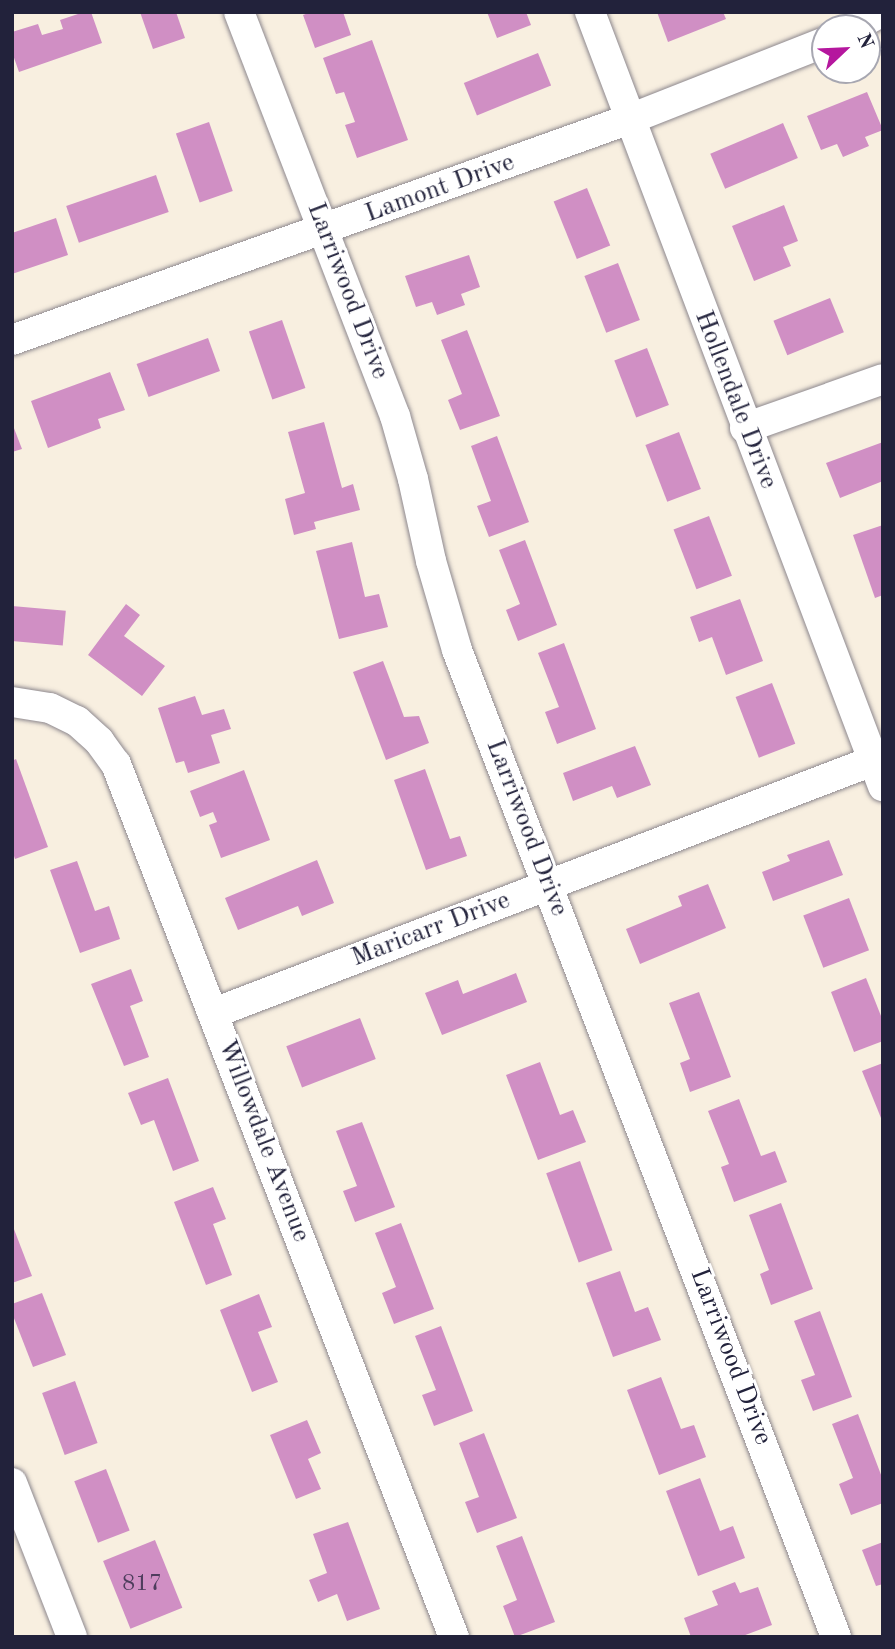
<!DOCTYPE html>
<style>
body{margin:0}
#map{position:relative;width:895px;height:1649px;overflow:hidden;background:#f8efe0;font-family:"Old Standard TT",serif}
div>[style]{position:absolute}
.building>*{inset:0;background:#d08fc4;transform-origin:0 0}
.roads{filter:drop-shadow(0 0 2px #8d888e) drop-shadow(0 0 2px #8d888e)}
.minor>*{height:30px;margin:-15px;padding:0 15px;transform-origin:15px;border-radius:15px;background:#fff}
span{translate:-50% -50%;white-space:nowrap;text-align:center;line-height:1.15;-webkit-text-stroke:6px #fff;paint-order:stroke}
.number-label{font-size:23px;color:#4e3d5d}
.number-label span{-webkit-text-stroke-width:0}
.street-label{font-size:26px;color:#22223b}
.frame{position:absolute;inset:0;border:14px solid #22223b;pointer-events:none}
.north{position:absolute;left:811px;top:14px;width:70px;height:70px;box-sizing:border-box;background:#fff;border:2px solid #a7a7b1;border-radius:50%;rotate:67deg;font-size:19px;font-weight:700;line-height:28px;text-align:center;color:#22223b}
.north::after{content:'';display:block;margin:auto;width:24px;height:32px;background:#b5179e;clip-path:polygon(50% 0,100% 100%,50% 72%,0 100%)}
</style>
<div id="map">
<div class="building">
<i style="clip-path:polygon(84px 12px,91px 12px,102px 43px,19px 72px,12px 52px,12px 32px,38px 24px,42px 35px,63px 29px,60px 20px)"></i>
<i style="clip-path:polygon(140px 12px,176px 12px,185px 38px,153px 49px)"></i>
<i style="clip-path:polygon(311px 12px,343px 12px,351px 35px,315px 48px,303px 15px)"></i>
<i style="clip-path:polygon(487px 12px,526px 12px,531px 25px,497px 38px)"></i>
<i style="clip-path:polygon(657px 12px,723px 12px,726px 19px,668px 42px)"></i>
<i style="clip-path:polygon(372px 40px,408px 140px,357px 158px,345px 125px,355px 122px,344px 92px,336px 94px,323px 58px)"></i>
<i style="left:538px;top:53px;width:35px;height:80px;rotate:68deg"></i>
<i style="clip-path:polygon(867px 92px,883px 130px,865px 137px,869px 146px,843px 157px,837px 144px,821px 150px,807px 116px)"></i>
<i style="left:209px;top:122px;width:73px;height:35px;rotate:71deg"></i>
<i style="left:783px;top:123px;width:38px;height:79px;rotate:67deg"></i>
<i style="left:156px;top:175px;width:39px;height:95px;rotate:71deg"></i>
<i style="left:587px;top:188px;width:62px;height:36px;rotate:68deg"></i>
<i style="clip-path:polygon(784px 205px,798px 241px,783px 247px,791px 266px,754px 281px,732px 226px)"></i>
<i style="clip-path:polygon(56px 218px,68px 255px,12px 274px,12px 233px)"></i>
<i style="clip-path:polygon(469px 255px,480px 287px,461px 294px,465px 305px,437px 315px,432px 302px,416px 307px,405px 276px)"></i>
<i style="left:618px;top:263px;width:61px;height:36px;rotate:69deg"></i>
<i style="left:830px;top:298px;width:37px;height:61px;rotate:68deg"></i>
<i style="left:282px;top:320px;width:72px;height:35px;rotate:71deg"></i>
<i style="clip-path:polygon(467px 330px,500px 416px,460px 430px,448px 400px,462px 394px,441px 340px)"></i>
<i style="left:208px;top:338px;width:35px;height:76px;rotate:70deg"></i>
<i style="left:647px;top:348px;width:61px;height:35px;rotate:69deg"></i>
<i style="clip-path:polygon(110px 372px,125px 410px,98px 419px,101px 428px,48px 448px,31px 401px)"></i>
<i style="clip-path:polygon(324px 422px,342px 488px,353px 484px,360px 510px,314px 522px,316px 529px,294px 535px,285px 499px,305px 493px,288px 432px)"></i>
<i style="clip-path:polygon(12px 423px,22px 449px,12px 452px)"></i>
<i style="left:679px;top:432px;width:61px;height:36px;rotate:69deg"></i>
<i style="clip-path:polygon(497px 436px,529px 522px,489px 537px,477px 506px,491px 501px,471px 446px)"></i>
<i style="clip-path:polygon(883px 442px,883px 481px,840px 498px,826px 463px)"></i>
<i style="left:709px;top:516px;width:64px;height:38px;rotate:69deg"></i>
<i style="clip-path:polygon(883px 525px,883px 595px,875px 598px,853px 535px)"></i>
<i style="clip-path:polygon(525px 540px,557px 625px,518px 641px,506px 610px,520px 604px,499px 550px)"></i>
<i style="clip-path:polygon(352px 542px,365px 597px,379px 594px,388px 627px,339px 639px,316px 551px)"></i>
<i style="clip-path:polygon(740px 599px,763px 661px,726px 675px,712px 637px,699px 642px,690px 617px)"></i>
<i style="clip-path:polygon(126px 604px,140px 615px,124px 636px,165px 666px,142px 696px,88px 655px)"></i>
<i style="left:12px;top:606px;width:54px;height:35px;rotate:5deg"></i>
<i style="clip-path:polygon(564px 643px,596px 729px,557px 744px,545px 712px,559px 707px,538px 653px)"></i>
<i style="clip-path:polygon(383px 661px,404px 717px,419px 716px,429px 743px,386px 760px,353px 672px)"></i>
<i style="left:772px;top:683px;width:65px;height:39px;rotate:69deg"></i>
<i style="clip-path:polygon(195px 696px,202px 715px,224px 709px,231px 729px,211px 735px,220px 763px,188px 773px,184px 761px,176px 763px,158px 708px)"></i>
<i style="clip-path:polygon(635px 746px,651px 785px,617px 798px,612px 786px,573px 801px,563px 773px)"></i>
<i style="clip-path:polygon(16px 759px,48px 847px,15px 859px,12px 850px,12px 761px)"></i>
<i style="clip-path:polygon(425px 769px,450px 839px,460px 836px,467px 856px,426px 870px,394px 780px)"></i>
<i style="clip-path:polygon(244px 770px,270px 840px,221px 858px,209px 825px,217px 822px,213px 812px,200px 817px,190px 791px)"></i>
<i style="clip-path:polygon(829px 840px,843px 875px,773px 901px,762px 872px,790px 861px,787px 855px)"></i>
<i style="clip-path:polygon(317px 860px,334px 903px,302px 916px,298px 906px,238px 930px,225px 898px)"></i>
<i style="clip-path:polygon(77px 861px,95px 911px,109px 906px,120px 939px,80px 953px,50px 870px)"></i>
<i style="clip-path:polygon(708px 884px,726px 928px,640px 964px,626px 929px,682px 906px,678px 896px)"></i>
<i style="left:849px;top:898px;width:56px;height:49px;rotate:69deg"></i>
<i style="clip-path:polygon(131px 969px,143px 1001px,130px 1006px,149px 1057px,124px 1066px,91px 984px)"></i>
<i style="clip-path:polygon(516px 973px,527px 1002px,442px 1035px,425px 993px,458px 980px,463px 994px)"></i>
<i style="clip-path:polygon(866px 978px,883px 1021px,883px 1041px,854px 1052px,831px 992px)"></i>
<i style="clip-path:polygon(699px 992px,731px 1077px,690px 1092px,680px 1063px,690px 1059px,669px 1003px)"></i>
<i style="left:360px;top:1018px;width:44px;height:79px;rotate:69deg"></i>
<i style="clip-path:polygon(540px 1062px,560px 1115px,573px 1110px,586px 1142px,538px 1160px,506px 1075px)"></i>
<i style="clip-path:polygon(883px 1063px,883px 1123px,862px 1071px)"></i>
<i style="clip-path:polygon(168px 1078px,199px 1161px,173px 1171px,154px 1120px,141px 1125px,128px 1093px)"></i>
<i style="clip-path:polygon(739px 1099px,761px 1156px,775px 1151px,787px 1182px,734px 1202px,721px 1167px,729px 1164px,708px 1111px)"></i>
<i style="clip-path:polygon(362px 1122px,395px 1207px,355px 1222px,343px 1191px,357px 1186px,336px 1131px)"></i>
<i style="left:580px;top:1161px;width:95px;height:36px;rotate:70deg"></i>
<i style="clip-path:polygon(213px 1187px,226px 1219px,213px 1224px,232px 1275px,206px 1285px,174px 1202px)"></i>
<i style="clip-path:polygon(781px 1203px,813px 1289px,771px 1305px,760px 1274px,769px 1270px,749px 1215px)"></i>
<i style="clip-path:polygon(401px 1223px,434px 1309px,394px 1324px,382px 1293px,396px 1287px,375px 1233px)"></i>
<i style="clip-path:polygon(12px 1224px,32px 1276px,12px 1283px)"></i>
<i style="clip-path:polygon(620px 1271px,635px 1312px,648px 1307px,661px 1340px,613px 1357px,586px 1283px)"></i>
<i style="clip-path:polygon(42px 1293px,66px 1355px,33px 1367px,12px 1313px,12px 1304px)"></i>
<i style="clip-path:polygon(259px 1294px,272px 1327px,258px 1332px,278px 1382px,252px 1392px,220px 1310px)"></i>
<i style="clip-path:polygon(820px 1311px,852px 1397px,813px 1411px,801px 1380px,815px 1375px,794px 1321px)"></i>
<i style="clip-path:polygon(441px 1326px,473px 1411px,434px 1426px,422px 1395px,436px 1390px,415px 1336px)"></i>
<i style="clip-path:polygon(661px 1377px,681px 1429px,694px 1425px,706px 1457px,659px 1475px,627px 1390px)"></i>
<i style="left:75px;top:1381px;width:66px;height:35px;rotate:70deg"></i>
<i style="clip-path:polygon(858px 1414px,883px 1480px,883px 1503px,851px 1515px,839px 1484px,853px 1478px,832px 1424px)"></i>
<i style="clip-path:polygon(307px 1420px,321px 1453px,308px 1459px,321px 1489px,296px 1499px,270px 1435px)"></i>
<i style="clip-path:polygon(484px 1433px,517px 1518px,477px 1533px,465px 1502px,479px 1497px,459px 1443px)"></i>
<i style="left:106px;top:1469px;width:66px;height:34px;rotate:69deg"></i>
<i style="clip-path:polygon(700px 1478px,720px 1531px,733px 1526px,745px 1558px,698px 1576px,666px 1491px)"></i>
<i style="clip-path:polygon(348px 1522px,380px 1609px,347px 1621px,337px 1594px,318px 1602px,309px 1580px,327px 1573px,313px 1534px)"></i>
<i style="clip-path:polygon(522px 1536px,555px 1622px,515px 1637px,503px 1606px,517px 1600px,496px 1546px)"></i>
<i style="left:155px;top:1540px;width:73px;height:56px;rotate:68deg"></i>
<i style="clip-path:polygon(883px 1542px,883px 1584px,876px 1586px,862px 1550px)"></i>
<i style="clip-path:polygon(735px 1582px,740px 1593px,758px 1587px,772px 1625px,740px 1637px,691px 1637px,684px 1618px,718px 1605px,712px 1591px)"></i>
</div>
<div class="roads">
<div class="minor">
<i style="left:239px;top:12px;width:433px;rotate:68.9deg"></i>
<i style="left:395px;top:416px;width:66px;rotate:74.1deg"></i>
<i style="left:413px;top:479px;width:84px;rotate:77.6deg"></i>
<i style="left:431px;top:561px;width:93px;rotate:73.7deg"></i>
<i style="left:457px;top:650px;width:1057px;rotate:68.99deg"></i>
<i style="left:590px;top:12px;width:828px;rotate:69.27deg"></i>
<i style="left:853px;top:28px;width:32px;rotate:-30deg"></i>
<i style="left:12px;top:340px;width:656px;rotate:-19.68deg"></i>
<i style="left:630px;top:119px;width:210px;rotate:-21.5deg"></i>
<i style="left:745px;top:428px;width:146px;rotate:-19.5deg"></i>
<i style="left:12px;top:702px;width:38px;rotate:9deg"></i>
<i style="left:50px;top:708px;width:30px;rotate:26deg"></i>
<i style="left:77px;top:721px;width:30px;rotate:42deg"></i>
<i style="left:99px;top:741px;width:29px;rotate:54deg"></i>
<i style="left:116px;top:764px;width:936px;rotate:68.84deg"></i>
<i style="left:214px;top:1013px;width:716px;rotate:-20.94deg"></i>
<i style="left:12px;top:1483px;width:165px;rotate:68.7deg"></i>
</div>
</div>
<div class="number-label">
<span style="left:142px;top:1584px">817</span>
</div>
<div class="street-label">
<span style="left:440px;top:189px;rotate:-20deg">Lamont Drive</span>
<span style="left:347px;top:291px;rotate:69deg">Larriwood Drive</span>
<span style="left:735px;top:400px;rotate:69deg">Hollendale Drive</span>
<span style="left:526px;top:828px;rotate:69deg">Larriwood Drive</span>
<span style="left:431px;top:930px;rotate:-21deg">Maricarr Drive</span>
<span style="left:263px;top:1141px;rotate:69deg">Willowdale Avenue</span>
<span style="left:730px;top:1357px;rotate:69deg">Larriwood Drive</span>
</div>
<div class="frame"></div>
<div class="north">N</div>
</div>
